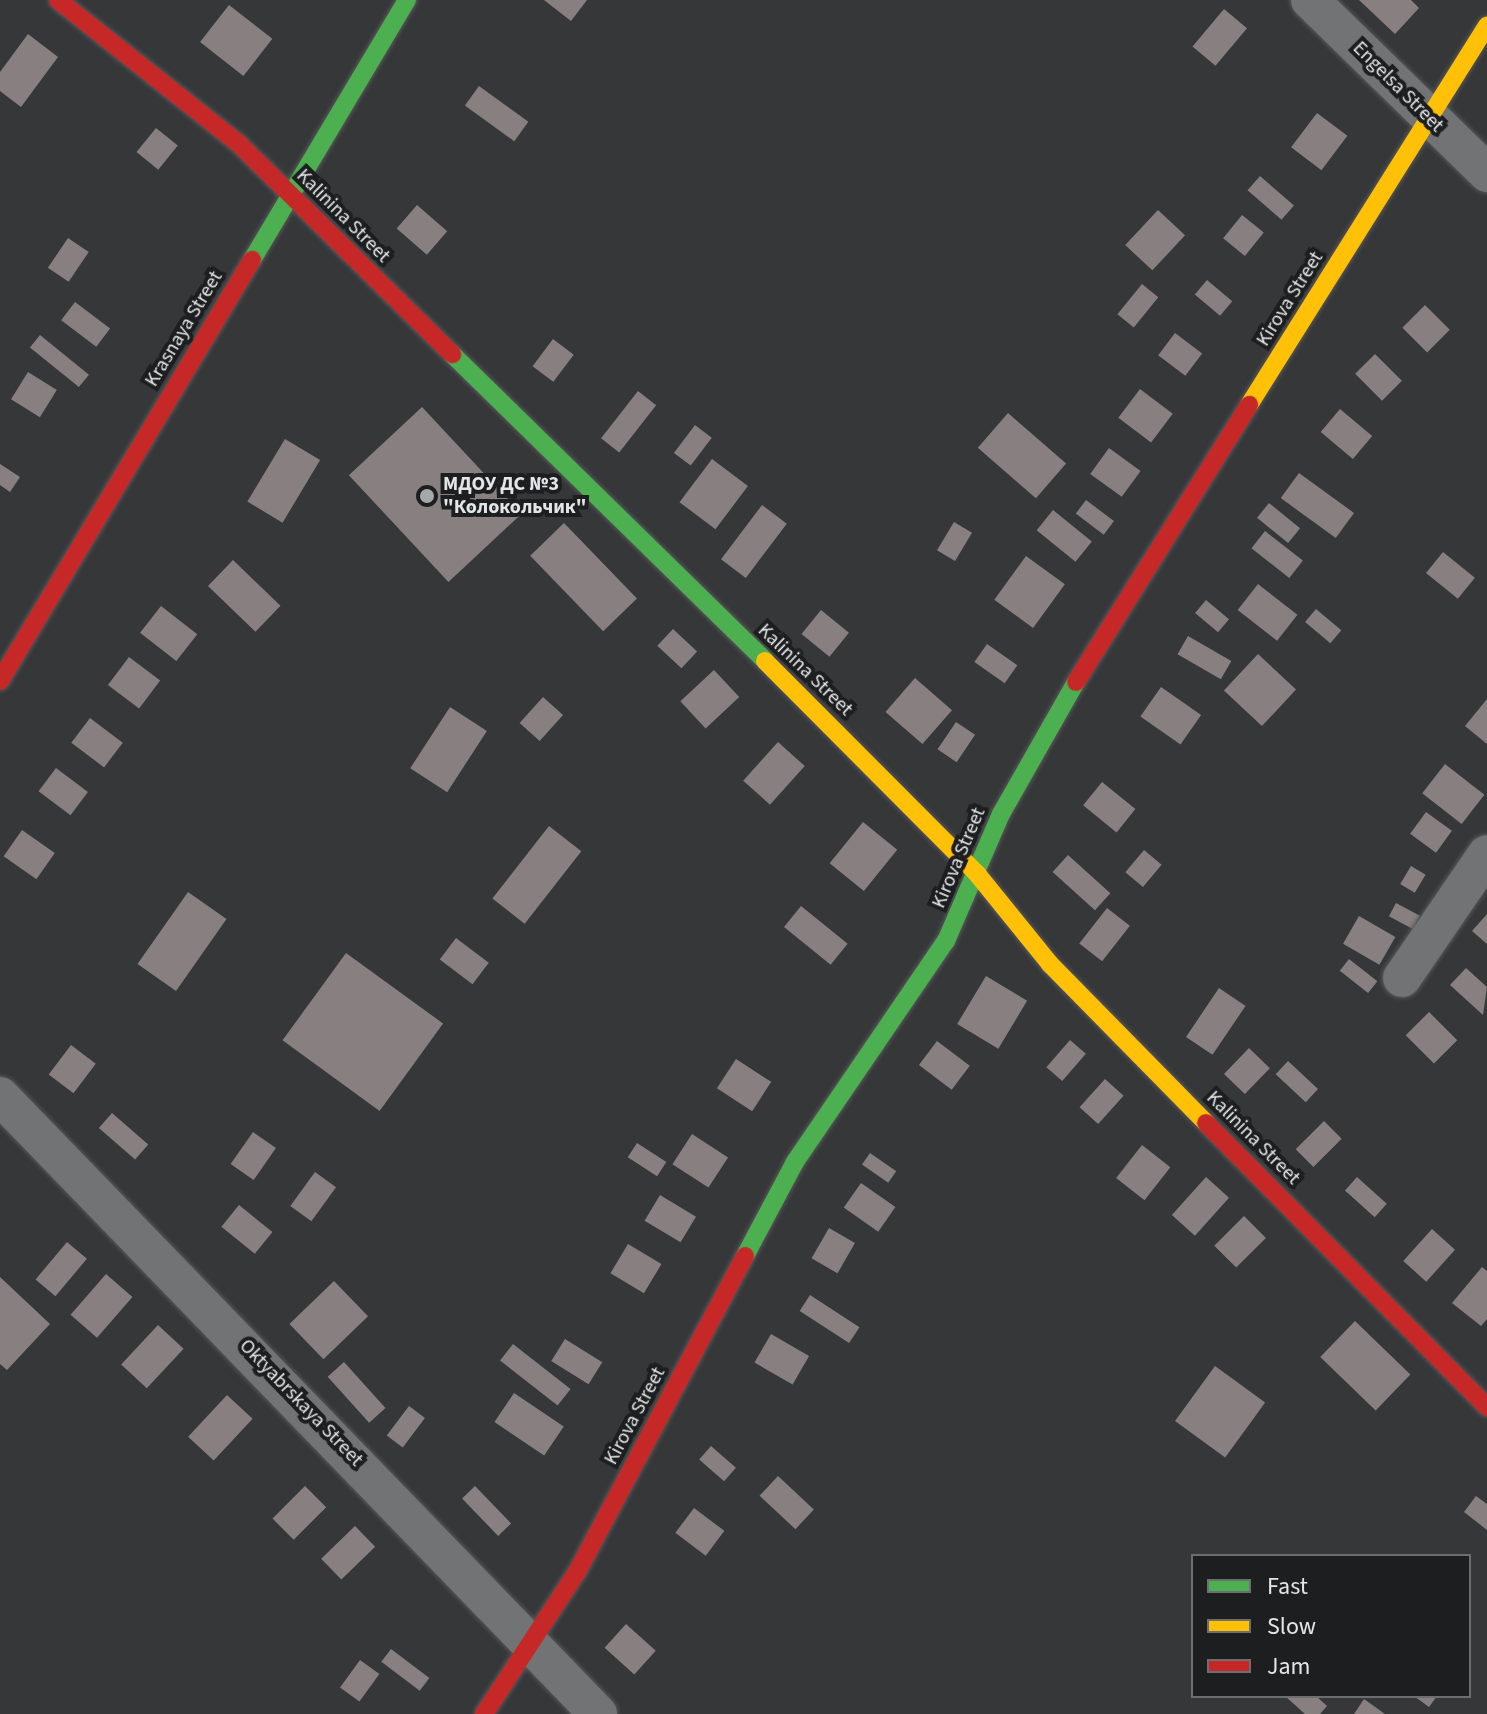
<!DOCTYPE html>
<meta charset="utf-8">
<style>
body{margin:0}
#map{position:relative;width:1487px;height:1714px;overflow:hidden;background:#363739;font-family:"Source Sans 3",sans-serif}
div>[style]{position:absolute}
.building>*{inset:0;background:#888080;transform-origin:0 0}
.roads{filter:drop-shadow(0 0 2px #565658) drop-shadow(0 0 2px #565658)}
.street>*{height:38px;margin:-19px;padding:0 19px;transform-origin:19px;border-radius:19px;background:#727374}
.fast>*{height:18px;margin:-9px;padding:0 9px;transform-origin:9px;border-radius:9px;background:#4caf50}
.slow>*{height:18px;margin:-9px;padding:0 9px;transform-origin:9px;border-radius:9px;background:#ffc107}
.jam>*{height:18px;margin:-9px;padding:0 9px;transform-origin:9px;border-radius:9px;background:#c62828}
.dots>*{width:22px;height:22px;translate:-50% -50%;box-sizing:border-box;border:4px solid #1d1e1f;border-radius:50%}
span{translate:-50% -50%;white-space:nowrap;text-align:center;line-height:1.15;-webkit-text-stroke:8px #1d1e1f;paint-order:stroke}
.street-label{font-size:20px;color:#e4e5e7}
.poi-label{font-size:20px;color:#e4e5e7;font-weight:700}
.left{translate:0 -50%;text-align:left}
.legend{position:absolute;left:1191px;top:1554px;width:280px;height:144px;box-sizing:border-box;background:#1d1e1f;border:2px solid #6d6e6f;margin:0;padding:10px 14px;list-style:none;font-size:24px;color:#e4e5e7}
.legend li{display:flex;align-items:center;gap:16px;height:40px}
.legend b{width:40px;border:2px solid #6d6e6f}
</style>
<div id="map">
<div class="building">
<i style="clip-path:polygon(544px 0,587px 0,571px 21px)"></i>
<i style="clip-path:polygon(1359px 0,1411px 0,1419px 8px,1395px 34px)"></i>
<i style="left:229px;top:5px;width:55px;height:47px;rotate:38deg"></i>
<i style="left:1224px;top:9px;width:30px;height:49px;rotate:40deg"></i>
<i style="clip-path:polygon(28px 34px,58px 57px,21px 107px,0 91px,0 72px)"></i>
<i style="left:479px;top:86px;width:61px;height:24px;rotate:36deg"></i>
<i style="left:1317px;top:113px;width:38px;height:43px;rotate:37deg"></i>
<i style="left:156px;top:128px;width:28px;height:31px;rotate:39deg"></i>
<i style="left:1260px;top:176px;width:45px;height:19px;rotate:41deg"></i>
<i style="left:417px;top:205px;width:40px;height:31px;rotate:41deg"></i>
<i style="left:1158px;top:210px;width:37px;height:48px;rotate:43deg"></i>
<i style="left:1242px;top:215px;width:28px;height:30px;rotate:39deg"></i>
<i style="left:68px;top:238px;width:25px;height:36px;rotate:34deg"></i>
<i style="left:1207px;top:280px;width:33px;height:19px;rotate:40deg"></i>
<i style="left:1142px;top:284px;width:21px;height:39px;rotate:39deg"></i>
<i style="left:75px;top:302px;width:44px;height:23px;rotate:37deg"></i>
<i style="left:1425px;top:305px;width:35px;height:32px;rotate:45deg"></i>
<i style="left:1175px;top:333px;width:34px;height:28px;rotate:37deg"></i>
<i style="left:40px;top:335px;width:63px;height:16px;rotate:39deg"></i>
<i style="left:553px;top:339px;width:26px;height:34px;rotate:37deg"></i>
<i style="left:1375px;top:354px;width:38px;height:28px;rotate:45deg"></i>
<i style="left:28px;top:372px;width:34px;height:32px;rotate:32deg"></i>
<i style="left:1140px;top:389px;width:41px;height:36px;rotate:37deg"></i>
<i style="left:638px;top:391px;width:23px;height:60px;rotate:38deg"></i>
<i style="left:422px;top:407px;width:146px;height:100px;rotate:47deg"></i>
<i style="left:1340px;top:409px;width:42px;height:30px;rotate:40deg"></i>
<i style="left:1008px;top:413px;width:77px;height:46px;rotate:41deg"></i>
<i style="left:695px;top:425px;width:21px;height:35px;rotate:37deg"></i>
<i style="left:285px;top:439px;width:41px;height:73px;rotate:31deg"></i>
<i style="left:1109px;top:448px;width:39px;height:32px;rotate:36deg"></i>
<i style="left:712px;top:459px;width:45px;height:54px;rotate:37deg"></i>
<i style="clip-path:polygon(0 464px,20px 477px,10px 492px,0 485px)"></i>
<i style="left:1299px;top:473px;width:68px;height:31px;rotate:36deg"></i>
<i style="left:1086px;top:500px;width:35px;height:17px;rotate:37deg"></i>
<i style="left:1269px;top:503px;width:40px;height:19px;rotate:39deg"></i>
<i style="left:762px;top:505px;width:31px;height:68px;rotate:37deg"></i>
<i style="left:1053px;top:510px;width:50px;height:26px;rotate:39deg"></i>
<i style="left:954px;top:522px;width:21px;height:33px;rotate:31deg"></i>
<i style="left:564px;top:523px;width:105px;height:47px;rotate:46deg"></i>
<i style="left:1265px;top:531px;width:48px;height:22px;rotate:38deg"></i>
<i style="left:1443px;top:552px;width:41px;height:27px;rotate:39deg"></i>
<i style="left:1026px;top:556px;width:48px;height:54px;rotate:36deg"></i>
<i style="left:233px;top:560px;width:66px;height:36px;rotate:44deg"></i>
<i style="left:1258px;top:584px;width:50px;height:33px;rotate:38deg"></i>
<i style="left:1206px;top:600px;width:30px;height:17px;rotate:40deg"></i>
<i style="left:161px;top:606px;width:46px;height:34px;rotate:38deg"></i>
<i style="left:1316px;top:609px;width:33px;height:17px;rotate:40deg"></i>
<i style="left:821px;top:610px;width:36px;height:31px;rotate:39deg"></i>
<i style="left:673px;top:629px;width:33px;height:23px;rotate:43deg"></i>
<i style="left:1188px;top:636px;width:50px;height:21px;rotate:30deg"></i>
<i style="left:987px;top:644px;width:37px;height:22px;rotate:35deg"></i>
<i style="left:1258px;top:654px;width:52px;height:50px;rotate:43deg"></i>
<i style="left:129px;top:657px;width:39px;height:35px;rotate:37deg"></i>
<i style="left:714px;top:670px;width:37px;height:46px;rotate:47deg"></i>
<i style="left:915px;top:678px;width:49px;height:45px;rotate:41deg"></i>
<i style="left:1161px;top:687px;width:49px;height:36px;rotate:35deg"></i>
<i style="left:543px;top:697px;width:27px;height:35px;rotate:42deg"></i>
<i style="clip-path:polygon(1487px 699px,1487px 744px,1465px 726px)"></i>
<i style="left:450px;top:707px;width:44px;height:73px;rotate:33deg"></i>
<i style="left:90px;top:718px;width:41px;height:31px;rotate:37deg"></i>
<i style="left:956px;top:722px;width:23px;height:33px;rotate:34deg"></i>
<i style="left:778px;top:742px;width:36px;height:52px;rotate:42deg"></i>
<i style="left:1445px;top:764px;width:50px;height:37px;rotate:38deg"></i>
<i style="left:56px;top:768px;width:40px;height:29px;rotate:37deg"></i>
<i style="left:1102px;top:782px;width:43px;height:30px;rotate:39deg"></i>
<i style="left:1426px;top:812px;width:32px;height:27px;rotate:36deg"></i>
<i style="left:863px;top:822px;width:44px;height:53px;rotate:39deg"></i>
<i style="left:549px;top:826px;width:41px;height:92px;rotate:38deg"></i>
<i style="left:22px;top:830px;width:40px;height:32px;rotate:35deg"></i>
<i style="left:1144px;top:850px;width:23px;height:29px;rotate:40deg"></i>
<i style="left:1068px;top:855px;width:57px;height:23px;rotate:42deg"></i>
<i style="left:1411px;top:866px;width:17px;height:21px;rotate:31deg"></i>
<i style="left:188px;top:892px;width:47px;height:88px;rotate:35deg"></i>
<i style="left:1396px;top:903px;width:27px;height:15px;rotate:28deg"></i>
<i style="left:801px;top:906px;width:60px;height:27px;rotate:39deg"></i>
<i style="left:1107px;top:908px;width:29px;height:45px;rotate:38deg"></i>
<i style="clip-path:polygon(1487px 914px,1487px 944px,1472px 931px)"></i>
<i style="left:1359px;top:916px;width:42px;height:32px;rotate:30deg"></i>
<i style="left:456px;top:938px;width:41px;height:27px;rotate:37deg"></i>
<i style="left:346px;top:953px;width:120px;height:108px;rotate:36deg"></i>
<i style="left:1349px;top:959px;width:36px;height:15px;rotate:38deg"></i>
<i style="clip-path:polygon(1466px 968px,1487px 987px,1483px 1015px,1450px 985px)"></i>
<i style="left:986px;top:976px;width:48px;height:56px;rotate:31deg"></i>
<i style="left:1219px;top:988px;width:32px;height:59px;rotate:34deg"></i>
<i style="left:1429px;top:1012px;width:40px;height:33px;rotate:45deg"></i>
<i style="left:1070px;top:1040px;width:21px;height:36px;rotate:41deg"></i>
<i style="left:937px;top:1041px;width:41px;height:30px;rotate:37deg"></i>
<i style="left:71px;top:1045px;width:31px;height:37px;rotate:37deg"></i>
<i style="left:1249px;top:1048px;width:29px;height:36px;rotate:44deg"></i>
<i style="left:736px;top:1059px;width:42px;height:35px;rotate:33deg"></i>
<i style="left:1288px;top:1061px;width:41px;height:18px;rotate:43deg"></i>
<i style="left:1105px;top:1079px;width:25px;height:38px;rotate:42deg"></i>
<i style="left:112px;top:1113px;width:48px;height:20px;rotate:41deg"></i>
<i style="left:1324px;top:1121px;width:25px;height:40px;rotate:45deg"></i>
<i style="left:253px;top:1132px;width:28px;height:39px;rotate:35deg"></i>
<i style="left:692px;top:1134px;width:43px;height:36px;rotate:33deg"></i>
<i style="left:637px;top:1143px;width:35px;height:17px;rotate:33deg"></i>
<i style="left:1142px;top:1145px;width:36px;height:42px;rotate:38deg"></i>
<i style="left:870px;top:1153px;width:32px;height:14px;rotate:35deg"></i>
<i style="left:315px;top:1172px;width:26px;height:42px;rotate:36deg"></i>
<i style="left:1206px;top:1177px;width:31px;height:51px;rotate:42deg"></i>
<i style="left:1357px;top:1177px;width:40px;height:18px;rotate:42deg"></i>
<i style="left:861px;top:1183px;width:42px;height:30px;rotate:35deg"></i>
<i style="left:660px;top:1195px;width:42px;height:30px;rotate:31deg"></i>
<i style="left:239px;top:1205px;width:43px;height:28px;rotate:39deg"></i>
<i style="left:1244px;top:1216px;width:31px;height:42px;rotate:45deg"></i>
<i style="left:829px;top:1228px;width:30px;height:35px;rotate:30deg"></i>
<i style="left:1432px;top:1229px;width:31px;height:43px;rotate:42deg"></i>
<i style="left:67px;top:1242px;width:26px;height:49px;rotate:40deg"></i>
<i style="left:628px;top:1244px;width:39px;height:34px;rotate:31deg"></i>
<i style="clip-path:polygon(1482px 1267px,1487px 1271px,1487px 1319px,1481px 1326px,1452px 1303px)"></i>
<i style="left:106px;top:1274px;width:35px;height:54px;rotate:41deg"></i>
<i style="clip-path:polygon(0 1277px,50px 1324px,7px 1370px,0 1364px)"></i>
<i style="left:334px;top:1281px;width:49px;height:62px;rotate:46deg"></i>
<i style="left:810px;top:1295px;width:59px;height:19px;rotate:33deg"></i>
<i style="left:1355px;top:1321px;width:77px;height:50px;rotate:44deg"></i>
<i style="left:158px;top:1325px;width:35px;height:54px;rotate:43deg"></i>
<i style="left:771px;top:1334px;width:44px;height:33px;rotate:30deg"></i>
<i style="left:565px;top:1339px;width:44px;height:26px;rotate:32deg"></i>
<i style="left:513px;top:1344px;width:73px;height:21px;rotate:38deg"></i>
<i style="left:344px;top:1362px;width:62px;height:22px;rotate:48deg"></i>
<i style="left:1215px;top:1366px;width:62px;height:68px;rotate:36deg"></i>
<i style="left:514px;top:1393px;width:60px;height:35px;rotate:34deg"></i>
<i style="left:227px;top:1395px;width:35px;height:57px;rotate:43deg"></i>
<i style="left:409px;top:1406px;width:20px;height:37px;rotate:37deg"></i>
<i style="left:711px;top:1446px;width:33px;height:18px;rotate:41deg"></i>
<i style="left:778px;top:1476px;width:49px;height:27px;rotate:43deg"></i>
<i style="left:305px;top:1486px;width:30px;height:46px;rotate:45deg"></i>
<i style="left:475px;top:1486px;width:52px;height:18px;rotate:46deg"></i>
<i style="clip-path:polygon(1476px 1496px,1487px 1504px,1487px 1530px,1464px 1512px)"></i>
<i style="left:694px;top:1508px;width:38px;height:31px;rotate:37deg"></i>
<i style="left:355px;top:1526px;width:29px;height:47px;rotate:46deg"></i>
<i style="left:626px;top:1624px;width:40px;height:32px;rotate:42deg"></i>
<i style="left:391px;top:1649px;width:48px;height:16px;rotate:37deg"></i>
<i style="left:360px;top:1660px;width:24px;height:34px;rotate:36deg"></i>
<i style="clip-path:polygon(1285px 1696px,1316px 1696px,1327px 1706px,1320px 1714px,1305px 1714px)"></i>
<i style="clip-path:polygon(1414px 1696px,1437px 1696px,1429px 1707px)"></i>
<i style="clip-path:polygon(1364px 1699px,1385px 1714px,1354px 1714px)"></i>
</div>
<div class="roads">
<div class="street">
<i style="left:1310px;top:0;width:248px;rotate:44.3deg"></i>
<i style="left:1402px;top:978px;width:150px;rotate:-55.6deg"></i>
<i style="left:0;top:1096px;width:860px;rotate:45.94deg"></i>
</div>
<div class="fast">
<i style="left:252px;top:260px;width:303px;rotate:-59.2deg"></i>
<i style="left:452px;top:354px;width:438px;rotate:44.4deg"></i>
<i style="left:745px;top:1256px;width:106px;rotate:-62deg"></i>
<i style="left:795px;top:1162px;width:268px;rotate:-55.7deg"></i>
<i style="left:946px;top:941px;width:138px;rotate:-66.6deg"></i>
<i style="left:1001px;top:814px;width:152px;rotate:-60.4deg"></i>
</div>
<div class="slow">
<i style="left:1249px;top:405px;width:448px;rotate:-57.9deg"></i>
<i style="left:765px;top:661px;width:302px;rotate:45.1deg"></i>
<i style="left:978px;top:875px;width:114px;rotate:51deg"></i>
<i style="left:1050px;top:964px;width:223px;rotate:45.5deg"></i>
</div>
<div class="jam">
<i style="left:58px;top:0;width:230px;rotate:38.5deg"></i>
<i style="left:238px;top:143px;width:301px;rotate:44.6deg"></i>
<i style="left:0;top:681px;width:491px;rotate:-59.1deg"></i>
<i style="left:1076px;top:682px;width:327px;rotate:-58deg"></i>
<i style="left:1206px;top:1123px;width:400px;rotate:45.3deg"></i>
<i style="left:484px;top:1714px;width:170px;rotate:-56.8deg"></i>
<i style="left:577px;top:1572px;width:358px;rotate:-62deg"></i>
</div>
</div>
<div class="dots">
<i style="left:427px;top:496px;background:#a7a8aa"></i>
</div>
<div class="street-label">
<span style="left:1398px;top:87px;rotate:45deg">Engelsa Street</span>
<span style="left:343px;top:216px;rotate:45deg">Kalinina Street</span>
<span style="left:1290px;top:299px;rotate:-58deg">Kirova Street</span>
<span style="left:184px;top:329px;rotate:-59deg">Krasnaya Street</span>
<span style="left:805px;top:670px;rotate:44deg">Kalinina Street</span>
<span style="left:959px;top:858px;rotate:-67deg">Kirova Street</span>
<span style="left:1253px;top:1138px;rotate:45deg">Kalinina Street</span>
<span style="left:301px;top:1403px;rotate:46deg">Oktyabrskaya Street</span>
<span style="left:635px;top:1416px;rotate:-62deg">Kirova Street</span>
</div>
<div class="poi-label">
<span class="left" style="left:443px;top:496px">МДОУ ДС №3<br>"Колокольчик"</span>
</div>
<ul class="legend">
<li><b style="height:10px;background:#4caf50"></b>Fast</li>
<li><b style="height:10px;background:#ffc107"></b>Slow</li>
<li><b style="height:10px;background:#c62828"></b>Jam</li>
</ul>
</div>
